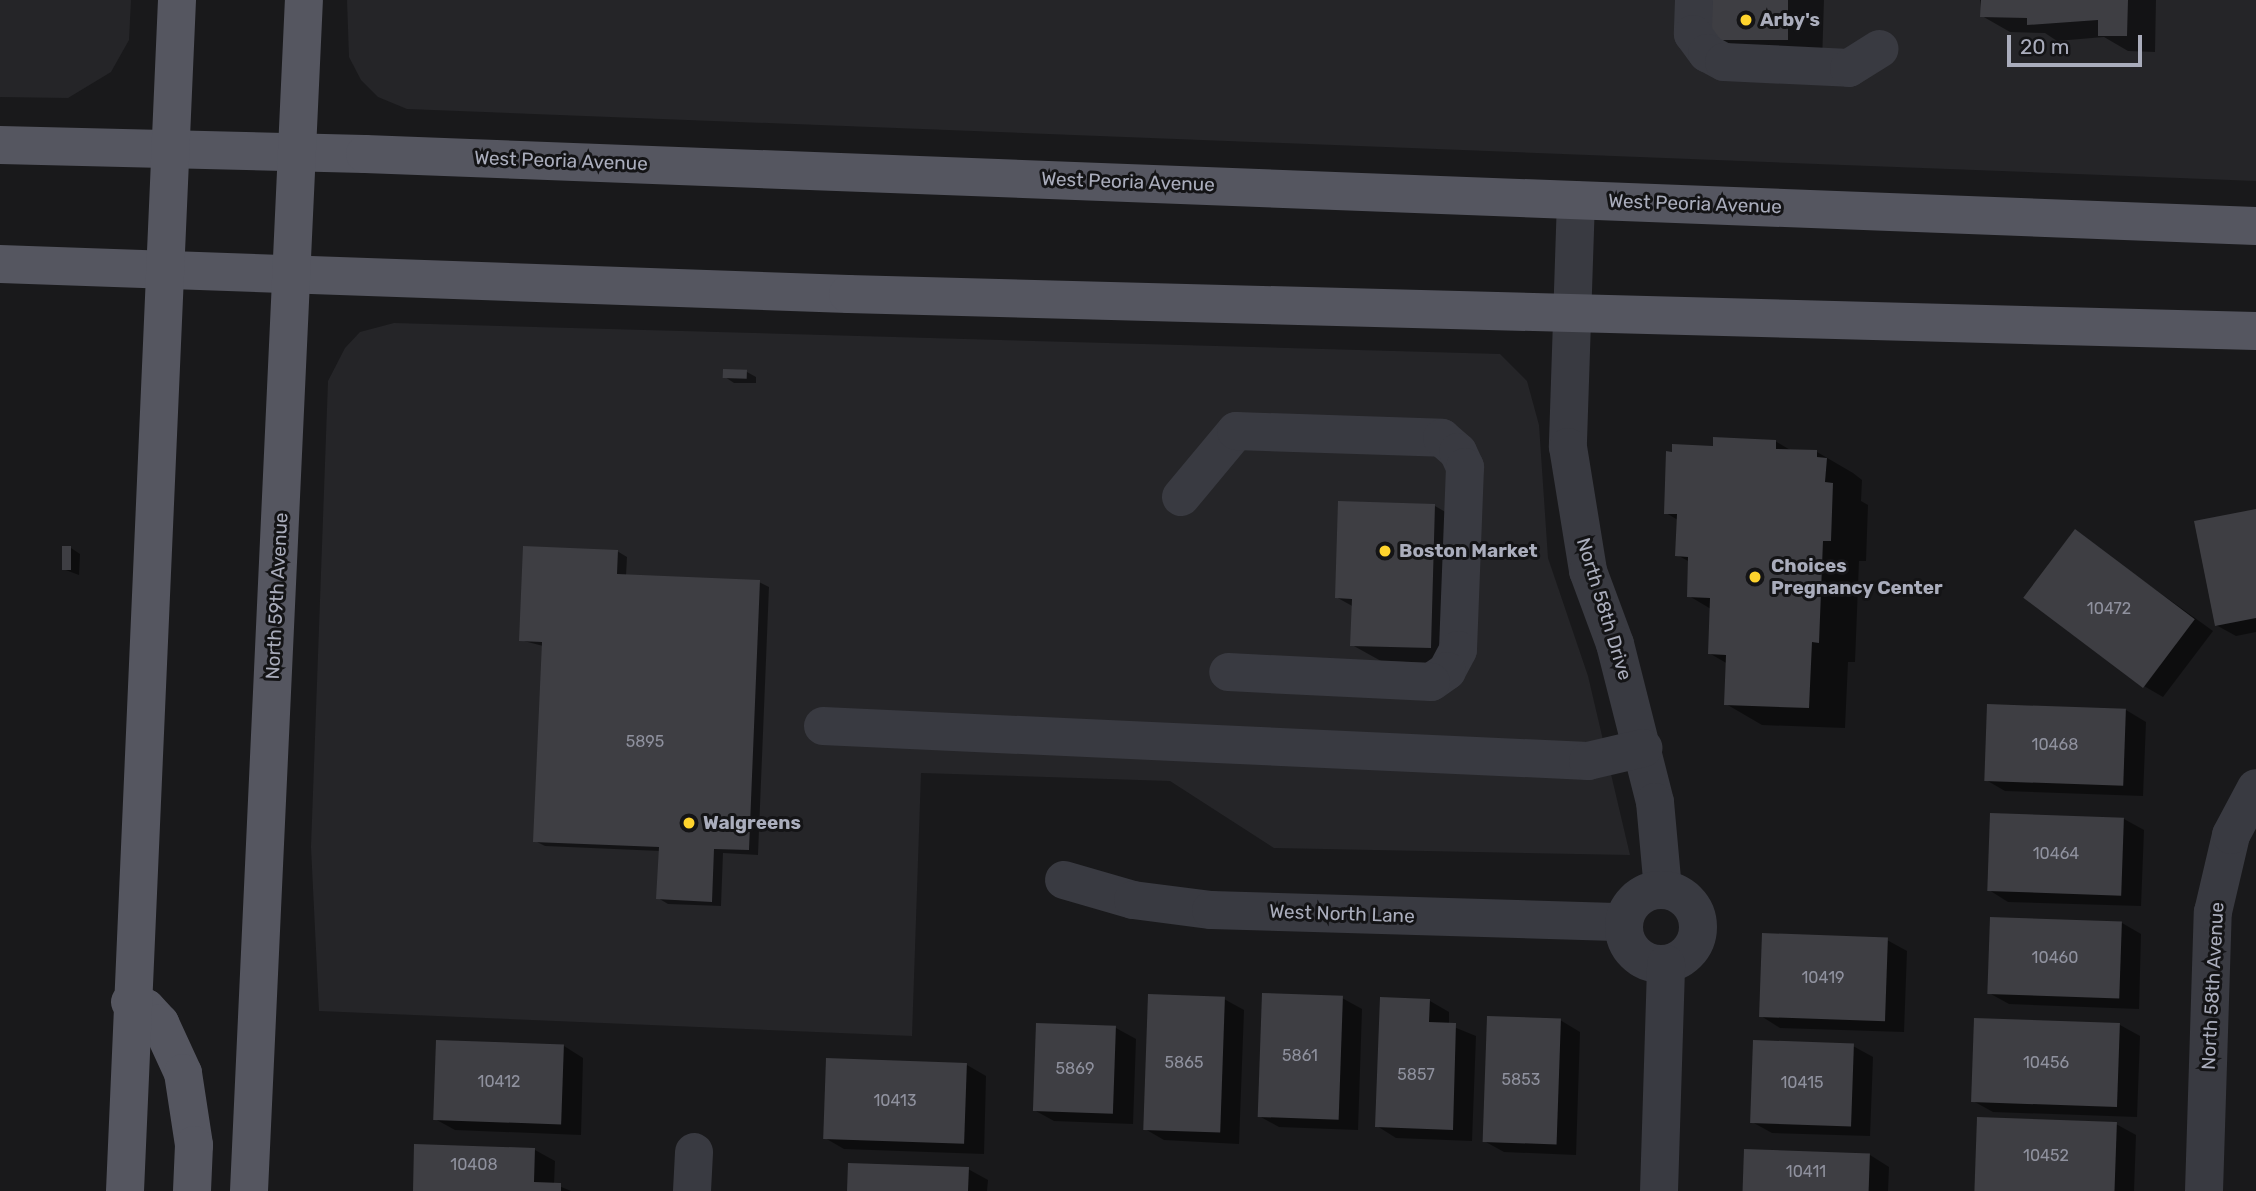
<!DOCTYPE html>
<style>
body{margin:0}
#map{position:relative;width:2256px;height:1191px;overflow:hidden;background:#19191b;font-family:Rubik,sans-serif}
div>[style]{position:absolute}
.built>*{inset:0;background:#252528}
.shadow>*{inset:0;background:#0007}
.building>*{inset:0;background:#3e3e43;transform-origin:0 0}
.minor>*{height:38px;margin:-19px;padding:0 19px;transform-origin:19px;border-radius:19px;background:#393a41}
.minor>.ring{margin:-19px;padding:0;box-sizing:content-box;background:none;border:38px solid #393a41;border-radius:50%}
.major>*{height:38px;margin:-19px;padding:0 19px;transform-origin:19px;border-radius:19px;background:#555660}
.dots>*{width:19px;height:19px;translate:-50% -50%;box-sizing:border-box;border:4px solid #141416;border-radius:50%}
span{translate:-50% -50%;white-space:nowrap;text-align:center;line-height:1.15;-webkit-text-stroke:6px #141416;paint-order:stroke}
.number-label{font-size:16px;color:#8f919e}
.number-label span{-webkit-text-stroke-width:0}
.poi-label{font-size:19px;color:#aaadbc;font-weight:700}
.left{translate:0 -50%;text-align:left}
.street-label{font-size:19px;color:#aaadbc}
.scale{position:absolute;left:2007px;top:35px;width:135px;height:32px;box-sizing:border-box;border:4px solid #aaadbc;border-top:0;padding-left:9px;font-size:21px;line-height:24px;white-space:nowrap;color:#aaadbc;-webkit-text-stroke:5px #141416;paint-order:stroke}
</style>
<div id="map">
<div class="built">
<i style="clip-path:polygon(0 0,131px 0,129px 40px,111px 72px,68px 98px,0 97px)"></i>
<i style="clip-path:polygon(347px 0,2256px 0,2256px 181px,407px 109px,378px 97px,361px 80px,349px 57px)"></i>
<i style="clip-path:polygon(394px 323px,1500px 354px,1527px 381px,1539px 425px,1548px 558px,1588px 676px,1630px 855px,1274px 848px,1170px 781px,921px 773px,912px 1036px,319px 1011px,311px 847px,328px 381px,345px 348px,360px 332px)"></i>
</div>
<div class="shadow">
<i style="clip-path:polygon(1709px 0,1824px 0,1822px 63px,1707px 39px)"></i>
<i style="clip-path:polygon(1980px 0,2156px 0,2155px 52px,2128px 51px,2104px 37px,2057px 41px,2045px 33px,2010px 32px,1982px 16px)"></i>
<i style="clip-path:polygon(747px 372px,756px 377px,756px 383px,734px 383px,725px 377px)"></i>
<i style="clip-path:polygon(1775px 441px,1792px 451px,1817px 452px,1853px 473px,1862px 480px,1861px 501px,1868px 505px,1866px 561px,1859px 561px,1855px 662px,1848px 662px,1845px 728px,1762px 725px,1726px 704px,1728px 664px,1709px 653px,1711px 609px,1689px 596px,1690px 562px,1677px 555px,1678px 520px,1666px 513px,1715px 448px)"></i>
<i style="clip-path:polygon(1435px 506px,1463px 522px,1459px 664px,1381px 661px,1352px 645px,1354px 607px,1336px 597px)"></i>
<i style="clip-path:polygon(2256px 511px,2256px 632px,2236px 636px,2216px 625px)"></i>
<i style="clip-path:polygon(2075px 532px,2213px 631px,2163px 697px,2144px 686px)"></i>
<i style="clip-path:polygon(71px 548px,80px 554px,79px 575px,63px 569px)"></i>
<i style="clip-path:polygon(617px 551px,627px 557px,626px 576px,759px 582px,769px 587px,758px 855px,723px 853px,721px 906px,668px 904px,658px 898px,660px 851px,545px 846px,535px 841px,543px 646px,520px 640px)"></i>
<i style="clip-path:polygon(2126px 710px,2146px 722px,2143px 796px,2005px 791px,1986px 780px)"></i>
<i style="clip-path:polygon(2124px 819px,2144px 830px,2141px 906px,2008px 902px,1989px 890px)"></i>
<i style="clip-path:polygon(2122px 923px,2141px 934px,2139px 1009px,2009px 1004px,1989px 993px)"></i>
<i style="clip-path:polygon(1887px 940px,1907px 951px,1904px 1032px,1780px 1028px,1761px 1016px)"></i>
<i style="clip-path:polygon(1342px 998px,1362px 1009px,1358px 1130px,1279px 1127px,1259px 1116px)"></i>
<i style="clip-path:polygon(1224px 999px,1244px 1010px,1239px 1144px,1164px 1140px,1145px 1129px)"></i>
<i style="clip-path:polygon(1430px 1001px,1449px 1012px,1449px 1025px,1476px 1036px,1472px 1141px,1396px 1138px,1377px 1126px)"></i>
<i style="clip-path:polygon(1560px 1020px,1580px 1032px,1576px 1155px,1504px 1152px,1484px 1141px)"></i>
<i style="clip-path:polygon(1037px 1025px,1116px 1028px,1136px 1039px,1133px 1124px,1054px 1121px,1034px 1110px)"></i>
<i style="clip-path:polygon(2120px 1025px,2140px 1036px,2137px 1117px,1993px 1112px,1973px 1101px)"></i>
<i style="clip-path:polygon(564px 1046px,583px 1058px,581px 1135px,455px 1130px,435px 1119px)"></i>
<i style="clip-path:polygon(1853px 1046px,1873px 1057px,1870px 1136px,1772px 1133px,1752px 1122px)"></i>
<i style="clip-path:polygon(967px 1065px,986px 1076px,984px 1154px,844px 1149px,825px 1138px)"></i>
<i style="clip-path:polygon(2116px 1124px,2136px 1135px,2134px 1191px,1976px 1191px)"></i>
<i style="clip-path:polygon(535px 1150px,555px 1161px,554px 1184px,571px 1191px,415px 1191px)"></i>
<i style="clip-path:polygon(1870px 1155px,1889px 1167px,1888px 1191px,1744px 1191px)"></i>
<i style="clip-path:polygon(968px 1169px,988px 1180px,987px 1191px,848px 1191px)"></i>
</div>
<div class="building">
<i style="left:1707px;top:0;width:81px;height:40px"></i>
<i style="clip-path:polygon(1981px 0,2128px 0,2127px 36px,2098px 36px,2098px 20px,2027px 25px,2027px 18px,1980px 17px)"></i>
<i style="left:723px;top:369px;width:24px;height:9px;rotate:2deg"></i>
<i style="clip-path:polygon(1713px 437px,1776px 440px,1776px 449px,1817px 450px,1817px 457px,1827px 458px,1825px 482px,1833px 483px,1831px 541px,1823px 541px,1819px 643px,1812px 642px,1809px 708px,1724px 705px,1726px 655px,1708px 654px,1710px 598px,1687px 597px,1688px 557px,1675px 556px,1677px 514px,1664px 514px,1666px 451px,1672px 452px,1672px 444px,1713px 446px)"></i>
<i style="clip-path:polygon(1338px 501px,1435px 504px,1431px 648px,1350px 646px,1352px 599px,1335px 598px)"></i>
<i style="clip-path:polygon(2256px 509px,2256px 618px,2215px 626px,2194px 521px)"></i>
<i style="left:2075px;top:529px;width:150px;height:86px;rotate:37deg"></i>
<i style="left:62px;top:546px;width:9px;height:24px"></i>
<i style="clip-path:polygon(523px 546px,618px 550px,617px 574px,760px 580px,749px 850px,714px 849px,712px 902px,656px 899px,659px 847px,533px 842px,542px 642px,519px 641px)"></i>
<i style="left:1987px;top:704px;width:139px;height:77px;rotate:2deg"></i>
<i style="left:1990px;top:813px;width:134px;height:78px;rotate:2deg"></i>
<i style="left:1990px;top:917px;width:132px;height:77px;rotate:2deg"></i>
<i style="left:1762px;top:933px;width:126px;height:84px;rotate:2deg"></i>
<i style="left:1262px;top:993px;width:81px;height:124px;rotate:2deg"></i>
<i style="left:1148px;top:994px;width:77px;height:136px;rotate:2deg"></i>
<i style="clip-path:polygon(1380px 997px,1430px 999px,1429px 1022px,1456px 1023px,1453px 1130px,1375px 1127px)"></i>
<i style="left:1487px;top:1016px;width:74px;height:126px;rotate:2deg"></i>
<i style="left:1974px;top:1018px;width:146px;height:84px;rotate:2deg"></i>
<i style="left:1036px;top:1023px;width:80px;height:88px;rotate:2deg"></i>
<i style="left:436px;top:1040px;width:128px;height:80px;rotate:2deg"></i>
<i style="left:1753px;top:1040px;width:101px;height:83px;rotate:2deg"></i>
<i style="left:826px;top:1058px;width:141px;height:81px;rotate:2deg"></i>
<i style="left:1977px;top:1117px;width:140px;height:74px;rotate:2deg"></i>
<i style="clip-path:polygon(414px 1144px,535px 1148px,534px 1182px,561px 1183px,561px 1191px,413px 1191px)"></i>
<i style="left:1744px;top:1149px;width:126px;height:42px;rotate:2deg"></i>
<i style="clip-path:polygon(848px 1163px,969px 1167px,968px 1191px,847px 1191px)"></i>
</div>
<div class="minor">
<i style="left:1694px;top:0;width:34px;rotate:92deg"></i>
<i style="left:1693px;top:34px;width:24px;rotate:54deg"></i>
<i style="left:1707px;top:53px;width:19px;rotate:28deg"></i>
<i style="left:1724px;top:62px;width:125px;rotate:2.7deg"></i>
<i style="left:1849px;top:68px;width:36px;rotate:-32deg"></i>
<i style="left:1576px;top:200px;width:247px;rotate:91.9deg"></i>
<i style="left:1568px;top:447px;width:126px;rotate:80.8deg"></i>
<i style="left:1588px;top:571px;width:78px;rotate:69.7deg"></i>
<i style="left:1615px;top:644px;width:163px;rotate:75.8deg"></i>
<i style="left:1655px;top:802px;width:88px;rotate:84.8deg"></i>
<i style="left:1181px;top:497px;width:86px;rotate:-50.2deg"></i>
<i style="left:1236px;top:431px;width:206px;rotate:1.9deg"></i>
<i style="left:1442px;top:438px;width:21px;rotate:41deg"></i>
<i style="left:1458px;top:452px;width:17px;rotate:65deg"></i>
<i style="left:1465px;top:467px;width:183px;rotate:92.2deg"></i>
<i style="left:1458px;top:650px;width:24px;rotate:118deg"></i>
<i style="left:1447px;top:671px;width:19px;rotate:145deg"></i>
<i style="left:1431px;top:682px;width:203px;rotate:-177.2deg"></i>
<i style="left:823px;top:726px;width:766px;rotate:2.62deg"></i>
<i style="left:1588px;top:761px;width:57px;rotate:-13.3deg"></i>
<i style="left:1064px;top:880px;width:72px;rotate:16.2deg"></i>
<i style="left:1133px;top:900px;width:79px;rotate:7.3deg"></i>
<i style="left:1211px;top:910px;width:413px;rotate:1.7deg"></i>
<i class="ring" style="left:1624px;top:890px;width:36px;height:36px"></i>
<i style="left:692px;top:1191px;width:39px;rotate:-87deg"></i>
<i style="left:1659px;top:1191px;width:227px;rotate:-88.2deg"></i>
<i style="left:2204px;top:1191px;width:279px;rotate:-88.2deg"></i>
<i style="left:2213px;top:912px;width:79px;rotate:-76.8deg"></i>
<i style="left:2231px;top:835px;width:53px;rotate:-62deg"></i>
</div>
<div class="major">
<i style="left:0;top:145px;width:365px;rotate:1.4deg"></i>
<i style="left:365px;top:154px;width:1892px;rotate:2.18deg"></i>
<i style="left:0;top:264px;width:849px;rotate:2.03deg"></i>
<i style="left:848px;top:294px;width:1408px;rotate:1.51deg"></i>
<i style="left:130px;top:1002px;width:17px;rotate:21deg"></i>
<i style="left:146px;top:1008px;width:21px;rotate:47deg"></i>
<i style="left:160px;top:1023px;width:55px;rotate:65.3deg"></i>
<i style="left:183px;top:1073px;width:73px;rotate:81.3deg"></i>
<i style="left:194px;top:1145px;width:46px;rotate:92.5deg"></i>
<i style="left:125px;top:1191px;width:1192px;rotate:-87.5deg"></i>
<i style="left:249px;top:1191px;width:1192px;rotate:-87.36deg"></i>
</div>
<div class="dots">
<i style="left:1746px;top:20px;background:#ffd42d"></i>
<i style="left:1385px;top:551px;background:#ffd42d"></i>
<i style="left:1755px;top:577px;background:#ffd42d"></i>
<i style="left:689px;top:823px;background:#ffd42d"></i>
</div>
<div class="number-label">
<span style="left:2109px;top:609px">10472</span>
<span style="left:645px;top:742px">5895</span>
<span style="left:2055px;top:745px">10468</span>
<span style="left:2056px;top:854px">10464</span>
<span style="left:2055px;top:958px">10460</span>
<span style="left:1823px;top:978px">10419</span>
<span style="left:1300px;top:1056px">5861</span>
<span style="left:1184px;top:1063px">5865</span>
<span style="left:2046px;top:1063px">10456</span>
<span style="left:1075px;top:1069px">5869</span>
<span style="left:1416px;top:1075px">5857</span>
<span style="left:1521px;top:1080px">5853</span>
<span style="left:499px;top:1082px">10412</span>
<span style="left:1802px;top:1083px">10415</span>
<span style="left:895px;top:1101px">10413</span>
<span style="left:2046px;top:1156px">10452</span>
<span style="left:474px;top:1165px">10408</span>
<span style="left:1806px;top:1172px">10411</span>
</div>
<div class="poi-label">
<span class="left" style="left:1760px;top:20px">Arby's</span>
<span class="left" style="left:1399px;top:551px">Boston Market</span>
<span class="left" style="left:1771px;top:577px">Choices<br>Pregnancy Center</span>
<span class="left" style="left:703px;top:823px">Walgreens</span>
</div>
<div class="street-label">
<span style="left:561px;top:161px;rotate:2deg">West Peoria Avenue</span>
<span style="left:1128px;top:182px;rotate:2deg">West Peoria Avenue</span>
<span style="left:1695px;top:204px;rotate:2deg">West Peoria Avenue</span>
<span style="left:277px;top:596px;rotate:-87deg">North 59th Avenue</span>
<span style="left:1604px;top:609px;rotate:73deg">North 58th Drive</span>
<span style="left:1342px;top:914px;rotate:2deg">West North Lane</span>
<span style="left:2213px;top:986px;rotate:-87deg">North 58th Avenue</span>
</div>
<div class="scale">20 m</div>
</div>
